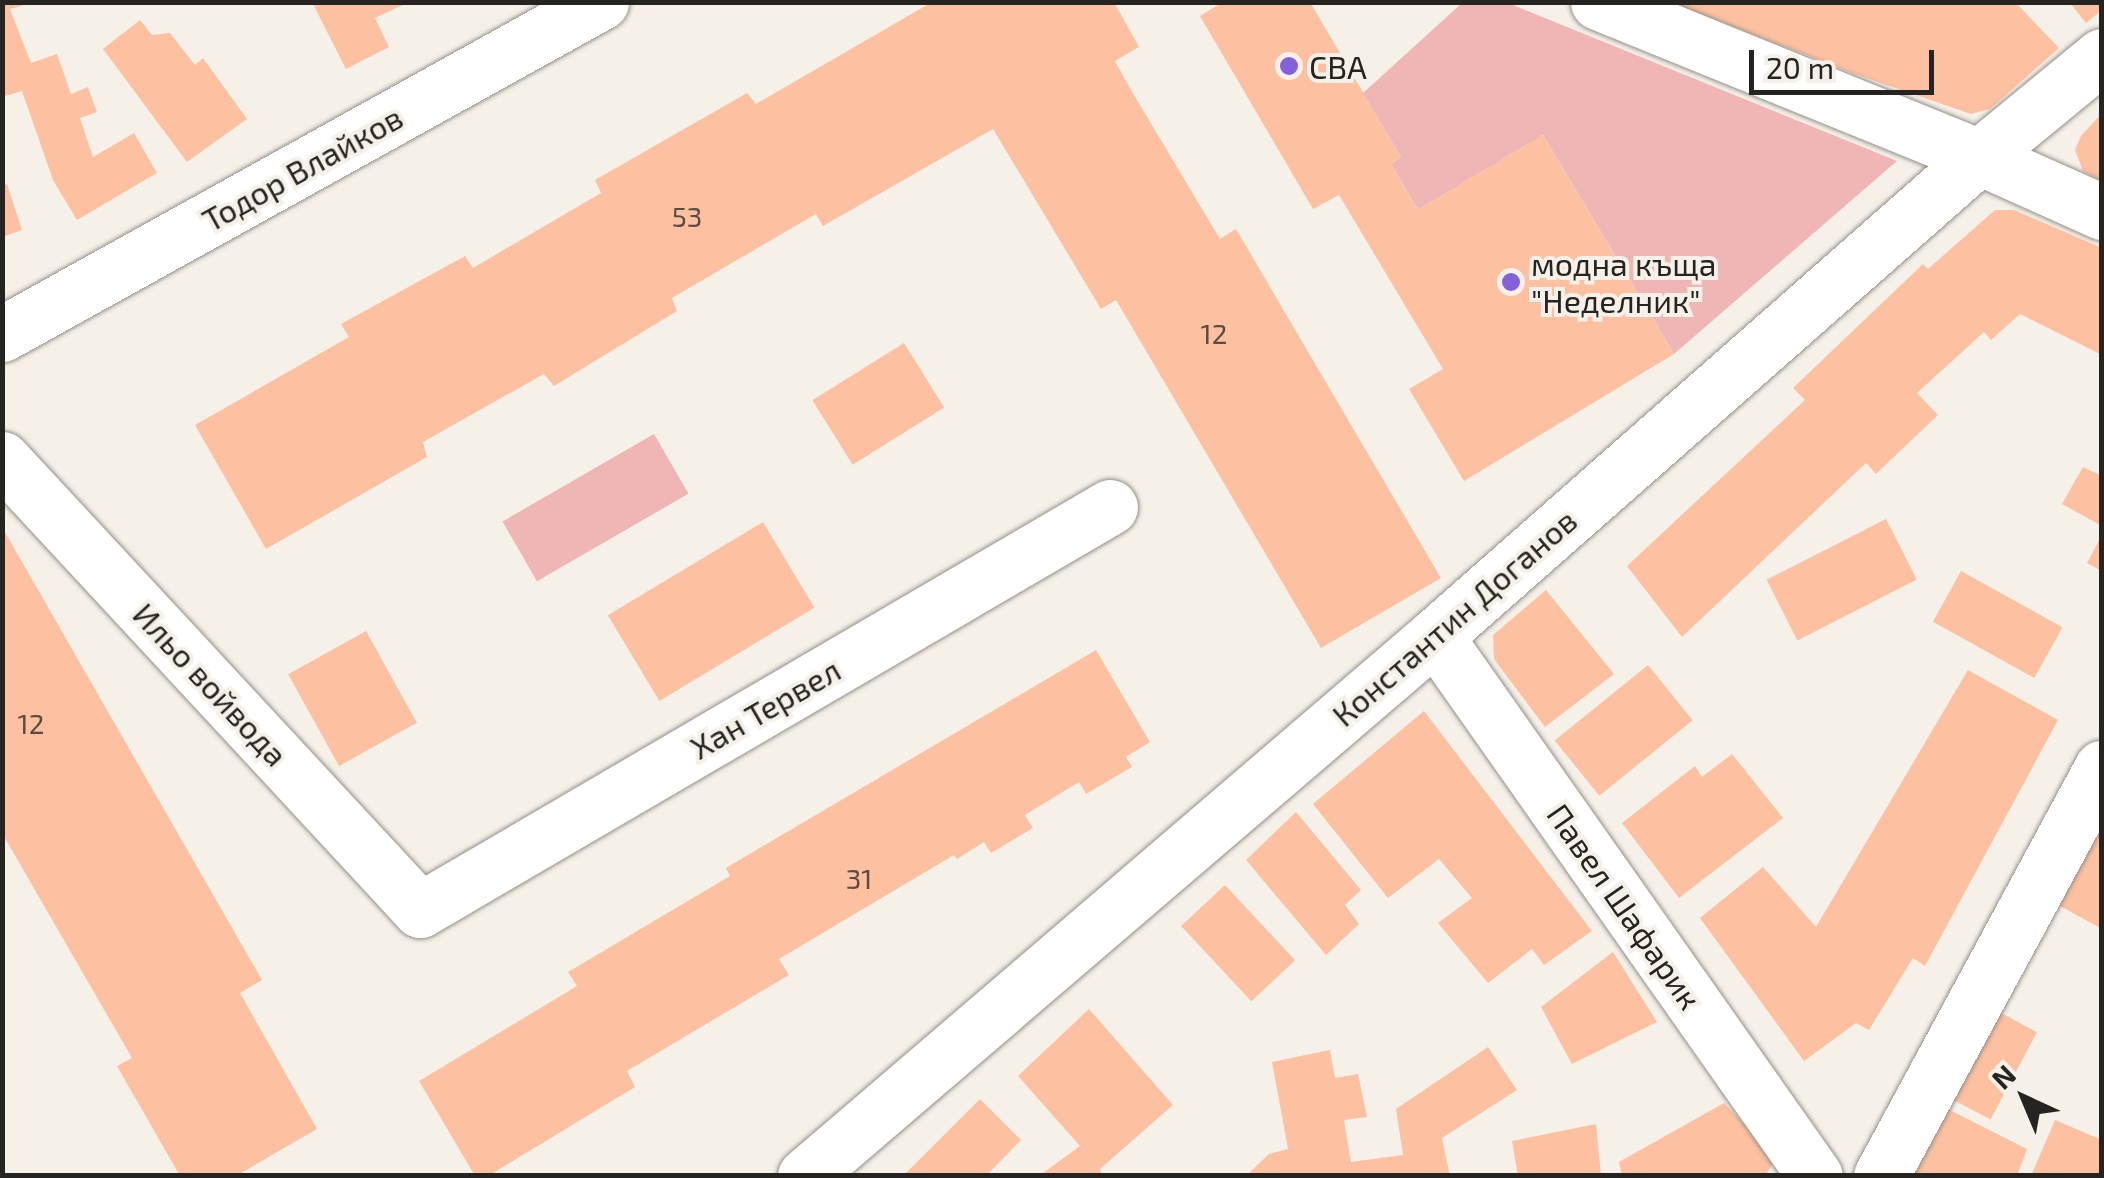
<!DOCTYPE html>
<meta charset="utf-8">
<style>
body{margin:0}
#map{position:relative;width:2104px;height:1178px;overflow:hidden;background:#f5f0e8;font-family:"Exo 2",sans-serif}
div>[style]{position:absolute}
.green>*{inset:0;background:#efb6b5;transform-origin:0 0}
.building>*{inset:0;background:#fdc0a0;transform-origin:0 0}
.roads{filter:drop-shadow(0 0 2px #959089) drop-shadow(0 0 2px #959089)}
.minor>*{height:55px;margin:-27.5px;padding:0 27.5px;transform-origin:27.5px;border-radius:27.5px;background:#fff}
.dots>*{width:28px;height:28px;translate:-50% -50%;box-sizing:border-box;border:5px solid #f5f0e8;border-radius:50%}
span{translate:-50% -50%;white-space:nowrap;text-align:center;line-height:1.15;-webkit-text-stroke:8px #f5f0e8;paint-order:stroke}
.number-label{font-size:28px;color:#5c4b41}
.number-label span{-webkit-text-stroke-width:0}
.poi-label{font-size:32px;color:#262421}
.left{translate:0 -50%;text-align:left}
.street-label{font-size:32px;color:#262421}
.frame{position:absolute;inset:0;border:5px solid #262421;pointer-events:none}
.north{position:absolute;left:1974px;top:1048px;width:100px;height:100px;-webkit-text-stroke:8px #f5f0e8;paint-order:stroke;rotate:316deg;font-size:28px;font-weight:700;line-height:40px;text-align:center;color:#262421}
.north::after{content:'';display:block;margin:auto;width:35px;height:45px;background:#262421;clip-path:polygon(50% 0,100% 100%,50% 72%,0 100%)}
.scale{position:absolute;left:1749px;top:50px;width:185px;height:45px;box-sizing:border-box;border:5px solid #262421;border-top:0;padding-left:12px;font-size:30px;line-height:35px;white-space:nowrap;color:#262421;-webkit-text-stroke:8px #f5f0e8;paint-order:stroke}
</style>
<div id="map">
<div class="green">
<i style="clip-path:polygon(1462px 3px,1508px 3px,1897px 161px,1674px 354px,1543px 135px,1418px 210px,1391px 164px,1401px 157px,1363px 93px)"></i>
<i style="left:654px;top:434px;width:69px;height:175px;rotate:60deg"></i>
</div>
<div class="building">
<i style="clip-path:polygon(2px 2px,35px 2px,10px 9px,31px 63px,57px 54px,71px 94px,88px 87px,97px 112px,80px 118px,93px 157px,134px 133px,157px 173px,77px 220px,53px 180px,22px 91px,2px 97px)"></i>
<i style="clip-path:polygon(312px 2px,409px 2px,375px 18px,389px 47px,346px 69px)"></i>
<i style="clip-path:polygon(932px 2px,1114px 2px,1139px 47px,1115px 61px,1131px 90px,1220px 239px,1236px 229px,1441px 578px,1321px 648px,1116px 300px,1101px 309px,993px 129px,823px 226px,816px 214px,672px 298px,677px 311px,554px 386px,544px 374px,423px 442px,427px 457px,266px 549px,195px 425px,349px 337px,341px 324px,465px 256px,473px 268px,601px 193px,595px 180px,747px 93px,756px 104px)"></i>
<i style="clip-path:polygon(1223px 2px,1310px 2px,1401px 157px,1391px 164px,1418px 210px,1543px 135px,1674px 354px,1464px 481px,1409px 389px,1443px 369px,1339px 195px,1313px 209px,1200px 16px)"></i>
<i style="clip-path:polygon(1682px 2px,2015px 2px,2059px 48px,1990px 109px,1971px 114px,1852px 73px,1683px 7px)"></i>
<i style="clip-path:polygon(2069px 2px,2102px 2px,2102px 10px,2086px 23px)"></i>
<i style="clip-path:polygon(140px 20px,152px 35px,170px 33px,195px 65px,203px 58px,247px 119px,187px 162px,103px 49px)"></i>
<i style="clip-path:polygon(2102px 113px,2102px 181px,2083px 171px,2075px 150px,2081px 136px)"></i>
<i style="clip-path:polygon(7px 184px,22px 230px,2px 237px,2px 186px)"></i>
<i style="clip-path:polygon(1995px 210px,2014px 210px,2102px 248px,2102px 355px,2020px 314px,1991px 340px,1984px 332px,1917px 393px,1938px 415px,1876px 474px,1866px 463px,1682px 637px,1627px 566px,1805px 400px,1793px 388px,1923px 264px,1928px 269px)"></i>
<i style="left:904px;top:343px;width:76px;height:108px;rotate:58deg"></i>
<i style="clip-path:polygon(2083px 467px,2102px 476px,2102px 526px,2062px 504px)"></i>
<i style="left:1886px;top:519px;width:68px;height:134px;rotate:63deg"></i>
<i style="left:763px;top:522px;width:100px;height:181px;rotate:59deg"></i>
<i style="clip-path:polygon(2px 527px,262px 980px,240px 993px,317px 1129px,236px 1176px,180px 1176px,117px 1066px,132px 1058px,2px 833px)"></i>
<i style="clip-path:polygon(2102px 535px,2102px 571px,2087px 563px)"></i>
<i style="left:1961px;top:571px;width:116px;height:58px;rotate:29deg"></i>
<i style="clip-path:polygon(1546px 590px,1614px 674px,1545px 727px,1494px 659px,1493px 635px)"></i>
<i style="left:366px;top:631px;width:105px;height:89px;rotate:61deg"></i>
<i style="clip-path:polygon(1096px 650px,1150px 742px,1126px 757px,1132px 767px,1086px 794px,1079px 782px,1025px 815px,1033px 828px,991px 853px,984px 842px,957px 859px,954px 855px,779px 959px,789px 975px,627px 1071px,635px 1087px,488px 1176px,475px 1176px,419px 1081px,577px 986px,568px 972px,730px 876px,726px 868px)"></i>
<i style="left:1648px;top:665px;width:71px;height:120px;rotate:51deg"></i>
<i style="clip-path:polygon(1968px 670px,2058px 720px,1925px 966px,1913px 958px,1869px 1030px,1856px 1023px,1804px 1061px,1700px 918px,1763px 867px,1816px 927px)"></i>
<i style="clip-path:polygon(1424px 711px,1592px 931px,1544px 965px,1532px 949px,1488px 983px,1438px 923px,1472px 898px,1439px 859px,1388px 898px,1313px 804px)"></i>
<i style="clip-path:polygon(1732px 754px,1783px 818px,1679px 898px,1622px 823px,1695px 766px,1702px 777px)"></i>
<i style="clip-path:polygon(2102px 796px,2102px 929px,2044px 897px)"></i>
<i style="clip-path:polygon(1296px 812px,1361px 890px,1345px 905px,1359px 924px,1326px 955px,1246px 860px)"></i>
<i style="left:1225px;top:885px;width:103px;height:60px;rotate:47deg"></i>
<i style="clip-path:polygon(1613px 952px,1657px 1022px,1572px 1064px,1541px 1007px)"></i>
<i style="left:1984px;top:1004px;width:60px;height:99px;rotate:28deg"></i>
<i style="clip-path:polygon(1089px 1009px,1173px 1105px,1100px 1169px,1102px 1176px,1039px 1176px,1080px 1146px,1018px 1076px)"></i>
<i style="clip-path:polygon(1488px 1047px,1517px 1090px,1442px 1138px,1450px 1176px,1246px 1176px,1269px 1154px,1288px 1149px,1272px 1062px,1330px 1050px,1335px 1078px,1358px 1074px,1367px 1117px,1344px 1120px,1351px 1162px,1403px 1155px,1396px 1109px)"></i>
<i style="clip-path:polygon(980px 1099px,1021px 1140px,986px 1176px,903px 1176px)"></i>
<i style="clip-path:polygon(1932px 1101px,2027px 1149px,2017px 1176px,1895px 1176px)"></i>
<i style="clip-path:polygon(1724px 1103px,1777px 1157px,1765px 1176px,1622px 1176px,1619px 1162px)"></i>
<i style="clip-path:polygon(2055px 1120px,2102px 1140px,2102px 1176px,2031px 1176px)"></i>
<i style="clip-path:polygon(1596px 1124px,1601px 1176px,1518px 1176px,1512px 1141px)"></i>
</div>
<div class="roads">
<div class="minor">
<i style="left:1598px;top:2px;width:411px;rotate:22.1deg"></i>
<i style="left:1979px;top:157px;width:135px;rotate:24.1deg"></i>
<i style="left:2px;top:334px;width:685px;rotate:-29deg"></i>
<i style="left:2px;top:459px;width:615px;rotate:47.17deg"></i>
<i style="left:420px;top:910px;width:799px;rotate:-30.29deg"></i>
<i style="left:1435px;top:636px;width:660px;rotate:54.87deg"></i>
<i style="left:805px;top:1176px;width:830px;rotate:-40.6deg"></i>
<i style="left:1435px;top:636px;width:725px;rotate:-41.36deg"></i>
<i style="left:1979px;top:157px;width:159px;rotate:-39.4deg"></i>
<i style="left:1881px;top:1176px;width:464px;rotate:-61.6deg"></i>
</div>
</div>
<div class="dots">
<i style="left:1289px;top:66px;background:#8460db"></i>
<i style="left:1511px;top:282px;background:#8460db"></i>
</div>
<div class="number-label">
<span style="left:687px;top:216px">53</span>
<span style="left:1214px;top:333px">12</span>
<span style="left:31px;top:723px">12</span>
<span style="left:859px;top:878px">31</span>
</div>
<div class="poi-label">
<span class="left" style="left:1309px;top:66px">CBA</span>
<span class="left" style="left:1531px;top:282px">модна къща<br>"Неделник"</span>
</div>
<div class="street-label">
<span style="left:302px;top:168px;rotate:-29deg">Тодор Влайков</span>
<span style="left:1454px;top:617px;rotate:-41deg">Константин Доганов</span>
<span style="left:211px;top:684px;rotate:47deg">Ильо войвода</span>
<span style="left:765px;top:708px;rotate:-30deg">Хан Тервел</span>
<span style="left:1625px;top:906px;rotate:55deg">Павел Шафарик</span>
</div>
<div class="frame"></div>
<div class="north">N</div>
<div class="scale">20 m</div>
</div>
